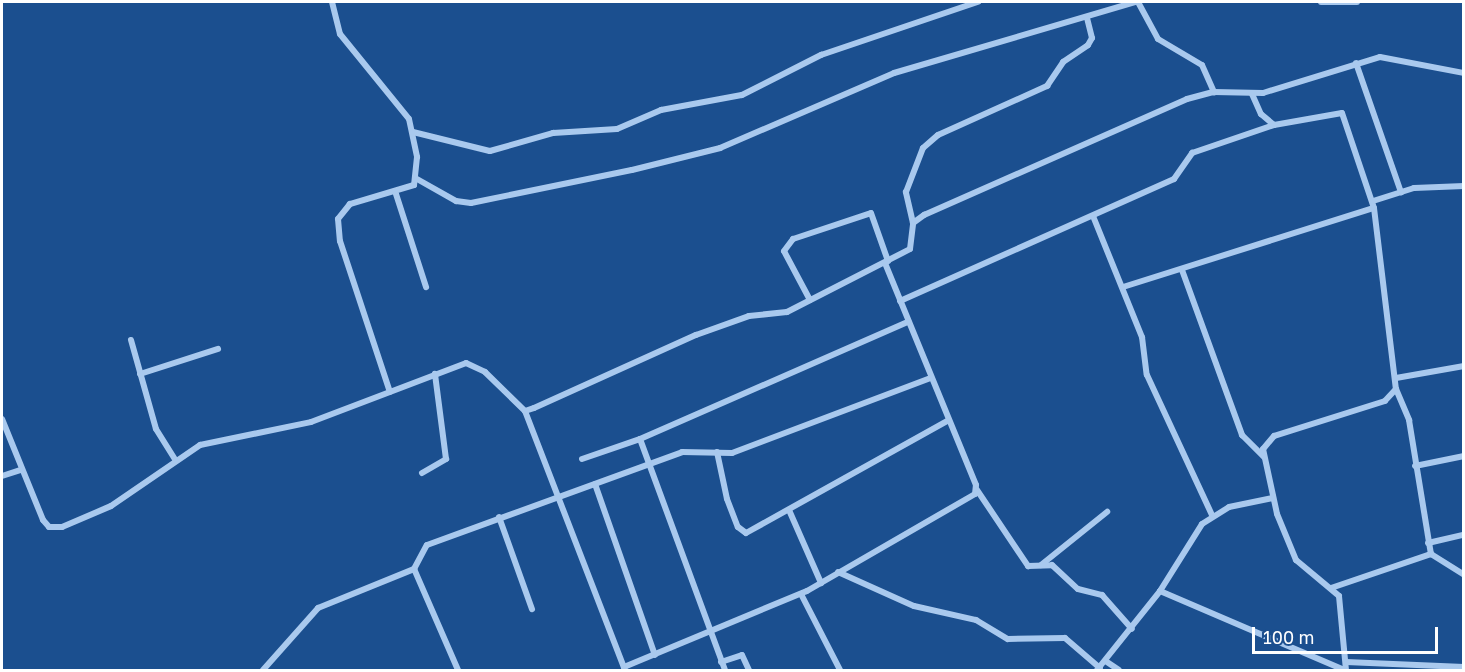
<!DOCTYPE html>
<style>
body{margin:0}
#map{position:relative;width:1465px;height:672px;overflow:hidden;background:#1b4f8f;font-family:"Golos Text",sans-serif}
div>[style]{position:absolute}
.street>*{height:6px;margin:-3px;padding:0 3px;transform-origin:3px;border-radius:3px;background:#a9c9ee}
span{translate:-50% -50%;white-space:nowrap;text-align:center;line-height:1.15;-webkit-text-stroke:6px #1b4f8f;paint-order:stroke}
.frame{position:absolute;inset:0;border:3px solid #fff;pointer-events:none}
.scale{position:absolute;left:1252px;top:627px;width:186px;height:27px;box-sizing:border-box;border:3px solid #fff;border-top:0;padding-left:8px;font-size:18px;line-height:21px;white-space:nowrap;color:#fff;-webkit-text-stroke:4px #1b4f8f;paint-order:stroke}
</style>
<div id="map">
<div class="street">
<i style="left:332px;top:2px;width:33px;rotate:76deg"></i>
<i style="left:340px;top:34px;width:109px;rotate:50.9deg"></i>
<i style="left:409px;top:119px;width:39px;rotate:78deg"></i>
<i style="left:417px;top:157px;width:28px;rotate:96deg"></i>
<i style="left:414px;top:185px;width:67px;rotate:163.5deg"></i>
<i style="left:350px;top:204px;width:19px;rotate:129deg"></i>
<i style="left:338px;top:219px;width:22px;rotate:85deg"></i>
<i style="left:340px;top:241px;width:159px;rotate:71.7deg"></i>
<i style="left:1138px;top:2px;width:42px;rotate:61.6deg"></i>
<i style="left:1158px;top:39px;width:51px;rotate:30.6deg"></i>
<i style="left:1202px;top:65px;width:30px;rotate:66deg"></i>
<i style="left:1321px;top:2px;width:36px"></i>
<i style="left:1356px;top:63px;width:137px;rotate:70.8deg"></i>
<i style="left:1252px;top:94px;width:22px;rotate:66deg"></i>
<i style="left:1261px;top:114px;width:17px;rotate:40deg"></i>
<i style="left:1274px;top:125px;width:69px;rotate:-10deg"></i>
<i style="left:1342px;top:113px;width:100px;rotate:71.4deg"></i>
<i style="left:1374px;top:208px;width:182px;rotate:83.1deg"></i>
<i style="left:1396px;top:389px;width:16px;rotate:133deg"></i>
<i style="left:1385px;top:401px;width:116px;rotate:162.5deg"></i>
<i style="left:1274px;top:436px;width:17px;rotate:130deg"></i>
<i style="left:1263px;top:449px;width:66px;rotate:77.8deg"></i>
<i style="left:1277px;top:514px;width:50px;rotate:67.6deg"></i>
<i style="left:1296px;top:560px;width:56px;rotate:39.9deg"></i>
<i style="left:1339px;top:596px;width:74px;rotate:84.6deg"></i>
<i style="left:413px;top:132px;width:79px;rotate:13.9deg"></i>
<i style="left:490px;top:151px;width:66px;rotate:-15.9deg"></i>
<i style="left:553px;top:133px;width:64px;rotate:-3.6deg"></i>
<i style="left:617px;top:129px;width:48px;rotate:-23.4deg"></i>
<i style="left:661px;top:110px;width:82px;rotate:-10.5deg"></i>
<i style="left:742px;top:95px;width:89px;rotate:-26.9deg"></i>
<i style="left:821px;top:55px;width:166px;rotate:-18.7deg"></i>
<i style="left:417px;top:179px;width:45px;rotate:29.4deg"></i>
<i style="left:456px;top:201px;width:15px;rotate:8deg"></i>
<i style="left:471px;top:203px;width:164px;rotate:-11.6deg"></i>
<i style="left:632px;top:170px;width:91px;rotate:-14deg"></i>
<i style="left:720px;top:148px;width:189px;rotate:-23.3deg"></i>
<i style="left:894px;top:73px;width:252px;rotate:-16.4deg"></i>
<i style="left:396px;top:194px;width:98px;rotate:72.1deg"></i>
<i style="left:1373px;top:201px;width:43px;rotate:-17.6deg"></i>
<i style="left:1414px;top:188px;width:50px;rotate:-2.3deg"></i>
<i style="left:1093px;top:216px;width:131px;rotate:68deg"></i>
<i style="left:1142px;top:337px;width:38px;rotate:83deg"></i>
<i style="left:1147px;top:375px;width:154px;rotate:65.1deg"></i>
<i style="left:913px;top:223px;width:32px;rotate:-103deg"></i>
<i style="left:906px;top:192px;width:47px;rotate:-68.9deg"></i>
<i style="left:923px;top:148px;width:20px;rotate:-41deg"></i>
<i style="left:938px;top:135px;width:120px;rotate:-24.2deg"></i>
<i style="left:1047px;top:86px;width:29px;rotate:-56deg"></i>
<i style="left:1063px;top:62px;width:30px;rotate:-34deg"></i>
<i style="left:1088px;top:45px;width:8px;rotate:-60deg"></i>
<i style="left:1092px;top:38px;width:21px;rotate:-104deg"></i>
<i style="left:1182px;top:270px;width:176px;rotate:70deg"></i>
<i style="left:1242px;top:435px;width:31px;rotate:45deg"></i>
<i style="left:1123px;top:287px;width:263px;rotate:-17.5deg"></i>
<i style="left:810px;top:300px;width:55px;rotate:-118deg"></i>
<i style="left:784px;top:251px;width:15px;rotate:-53deg"></i>
<i style="left:793px;top:239px;width:82px;rotate:-18.4deg"></i>
<i style="left:871px;top:213px;width:51px;rotate:70.5deg"></i>
<i style="left:900px;top:301px;width:300px;rotate:-24deg"></i>
<i style="left:1174px;top:179px;width:32px;rotate:-55deg"></i>
<i style="left:1192px;top:153px;width:87px;rotate:-18.9deg"></i>
<i style="left:131px;top:340px;width:92px;rotate:74.3deg"></i>
<i style="left:156px;top:429px;width:36px;rotate:58deg"></i>
<i style="left:140px;top:374px;width:82px;rotate:-17.8deg"></i>
<i style="left:1396px;top:378px;width:69px;rotate:-10deg"></i>
<i style="left:1396px;top:389px;width:34px;rotate:67deg"></i>
<i style="left:1409px;top:420px;width:136px;rotate:80.7deg"></i>
<i style="left:1431px;top:554px;width:39px;rotate:32deg"></i>
<i style="left:525px;top:411px;width:278px;rotate:68.9deg"></i>
<i style="left:2px;top:419px;width:109px;rotate:67.9deg"></i>
<i style="left:43px;top:520px;width:9px;rotate:49deg"></i>
<i style="left:49px;top:527px;width:13px"></i>
<i style="left:62px;top:527px;width:53px;rotate:-23.2deg"></i>
<i style="left:111px;top:506px;width:108px;rotate:-34.4deg"></i>
<i style="left:200px;top:445px;width:113px;rotate:-11.7deg"></i>
<i style="left:311px;top:422px;width:166px;rotate:-20.8deg"></i>
<i style="left:466px;top:363px;width:21px;rotate:25deg"></i>
<i style="left:485px;top:372px;width:56px;rotate:44.3deg"></i>
<i style="left:525px;top:411px;width:9px;rotate:-18deg"></i>
<i style="left:534px;top:408px;width:178px;rotate:-24.3deg"></i>
<i style="left:696px;top:335px;width:56px;rotate:-19.7deg"></i>
<i style="left:749px;top:316px;width:38px;rotate:-6deg"></i>
<i style="left:787px;top:312px;width:138px;rotate:-27.1deg"></i>
<i style="left:910px;top:249px;width:26px;rotate:-83deg"></i>
<i style="left:913px;top:223px;width:14px;rotate:-36deg"></i>
<i style="left:924px;top:215px;width:287px;rotate:-23.8deg"></i>
<i style="left:1187px;top:99px;width:28px;rotate:-15deg"></i>
<i style="left:1214px;top:92px;width:49px;rotate:1.2deg"></i>
<i style="left:1263px;top:93px;width:122px;rotate:-17.1deg"></i>
<i style="left:1380px;top:57px;width:86px;rotate:10.8deg"></i>
<i style="left:717px;top:452px;width:48px;rotate:78deg"></i>
<i style="left:727px;top:499px;width:30px;rotate:69deg"></i>
<i style="left:738px;top:527px;width:10px;rotate:37deg"></i>
<i style="left:746px;top:533px;width:232px;rotate:-29.1deg"></i>
<i style="left:582px;top:459px;width:61px;rotate:-19deg"></i>
<i style="left:1415px;top:466px;width:50px;rotate:-11.5deg"></i>
<i style="left:422px;top:473px;width:28px;rotate:-30deg"></i>
<i style="left:446px;top:459px;width:86px;rotate:-97.4deg"></i>
<i style="left:2px;top:476px;width:19px;rotate:-18deg"></i>
<i style="left:595px;top:484px;width:181px;rotate:70.7deg"></i>
<i style="left:977px;top:490px;width:92px;rotate:56.1deg"></i>
<i style="left:1028px;top:566px;width:24px;rotate:-2deg"></i>
<i style="left:1052px;top:565px;width:35px;rotate:43deg"></i>
<i style="left:1078px;top:589px;width:25px;rotate:14deg"></i>
<i style="left:1102px;top:595px;width:45px;rotate:48.6deg"></i>
<i style="left:789px;top:510px;width:80px;rotate:66.3deg"></i>
<i style="left:499px;top:517px;width:98px;rotate:70.3deg"></i>
<i style="left:1428px;top:543px;width:37px;rotate:-13deg"></i>
<i style="left:1041px;top:565px;width:85px;rotate:-38.8deg"></i>
<i style="left:838px;top:572px;width:83px;rotate:24.1deg"></i>
<i style="left:914px;top:606px;width:64px;rotate:12.7deg"></i>
<i style="left:976px;top:620px;width:37px;rotate:31deg"></i>
<i style="left:1008px;top:639px;width:57px;rotate:-1deg"></i>
<i style="left:1065px;top:638px;width:46px;rotate:40.6deg"></i>
<i style="left:1331px;top:588px;width:106px;rotate:-18.8deg"></i>
<i style="left:1160px;top:591px;width:200px;rotate:23.2deg"></i>
<i style="left:801px;top:594px;width:85px;rotate:62.8deg"></i>
<i style="left:721px;top:662px;width:22px;rotate:-18deg"></i>
<i style="left:742px;top:655px;width:17px;rotate:65deg"></i>
<i style="left:1107px;top:662px;width:14px;rotate:34deg"></i>
<i style="left:1346px;top:662px;width:118px;rotate:2.4deg"></i>
<i style="left:624px;top:667px;width:198px;rotate:-22.6deg"></i>
<i style="left:807px;top:591px;width:194px;rotate:-30deg"></i>
<i style="left:975px;top:494px;width:9px;rotate:-84deg"></i>
<i style="left:976px;top:485px;width:240px;rotate:-112.3deg"></i>
<i style="left:263px;top:670px;width:83px;rotate:-48.4deg"></i>
<i style="left:318px;top:608px;width:104px;rotate:-22.1deg"></i>
<i style="left:458px;top:670px;width:110px;rotate:-113.5deg"></i>
<i style="left:414px;top:569px;width:27px;rotate:-62deg"></i>
<i style="left:427px;top:545px;width:271px;rotate:-20deg"></i>
<i style="left:682px;top:452px;width:50px;rotate:1.1deg"></i>
<i style="left:732px;top:453px;width:213px;rotate:-20.7deg"></i>
<i style="left:725px;top:670px;width:246px;rotate:-110.2deg"></i>
<i style="left:640px;top:439px;width:292px;rotate:-23.6deg"></i>
<i style="left:1097px;top:670px;width:101px;rotate:-51.4deg"></i>
<i style="left:1160px;top:591px;width:79px;rotate:-57.9deg"></i>
<i style="left:1202px;top:524px;width:32px;rotate:-32deg"></i>
<i style="left:1229px;top:507px;width:45px;rotate:-11.6deg"></i>
</div>
<div class="frame"></div>
<div class="scale">100 m</div>
</div>
